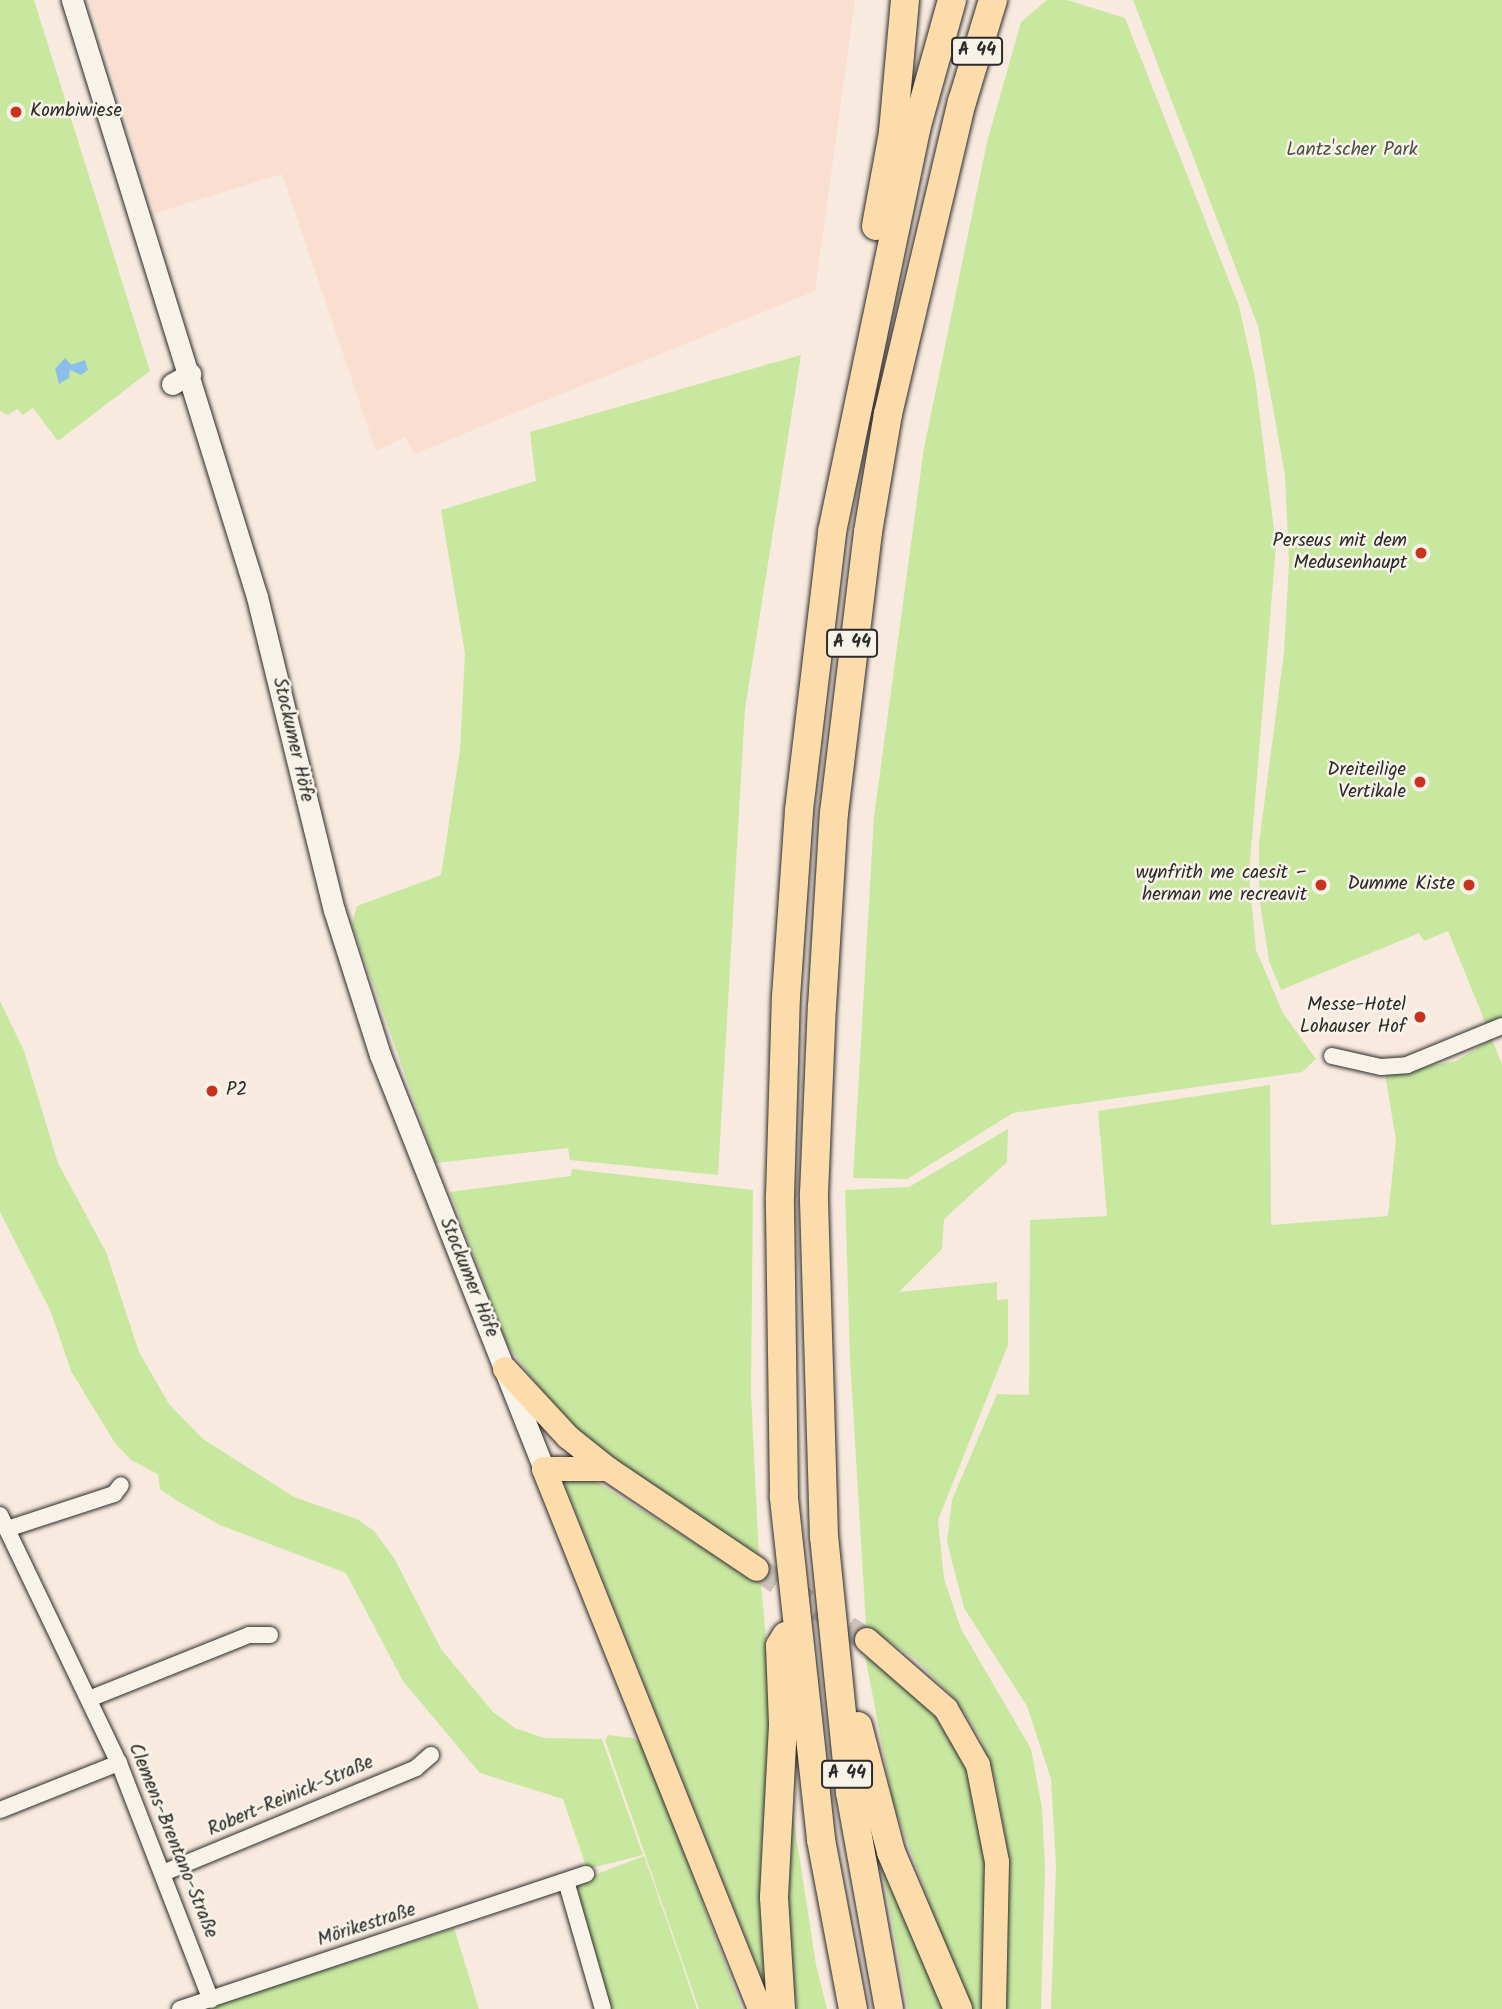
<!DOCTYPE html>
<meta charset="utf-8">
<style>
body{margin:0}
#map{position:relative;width:1502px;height:2009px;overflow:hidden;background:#f8eade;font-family:Kalam,sans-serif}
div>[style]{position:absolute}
.built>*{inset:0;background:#fadfd1}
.green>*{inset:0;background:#c8e8a0}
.water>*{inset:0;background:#8dbee9}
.primary-tunnel>*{height:24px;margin-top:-12px;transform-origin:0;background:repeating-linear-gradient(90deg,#cfc4ba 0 24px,transparent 0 36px)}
.roads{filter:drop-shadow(0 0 2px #2b2b2b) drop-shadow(0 0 2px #2b2b2b)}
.street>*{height:16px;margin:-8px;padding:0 8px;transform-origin:8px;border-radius:8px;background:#f7f3e8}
.secondary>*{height:21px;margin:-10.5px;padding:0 10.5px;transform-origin:10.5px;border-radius:10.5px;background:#f7f3e8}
.primary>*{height:24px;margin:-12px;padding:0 12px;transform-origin:12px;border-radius:12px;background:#fddcac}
.highway>*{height:28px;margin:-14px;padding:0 14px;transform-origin:14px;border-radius:14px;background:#fddcac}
.dots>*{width:19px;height:19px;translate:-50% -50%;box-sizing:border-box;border:4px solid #f7f3e8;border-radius:50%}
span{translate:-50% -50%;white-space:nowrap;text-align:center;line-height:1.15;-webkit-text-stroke:5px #f7f3e8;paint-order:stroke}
.shield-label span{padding:2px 5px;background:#f7f3e8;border:2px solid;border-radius:5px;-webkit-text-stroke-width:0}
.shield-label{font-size:18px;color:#2b2b2b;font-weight:700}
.poi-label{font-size:19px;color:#2b2b2b}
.left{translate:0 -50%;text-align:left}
.right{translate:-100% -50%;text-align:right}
.park-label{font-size:19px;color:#4a5142}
.street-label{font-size:19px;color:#2b2b2b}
</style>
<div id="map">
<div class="built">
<i style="clip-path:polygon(90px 0,855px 0,815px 291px,414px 454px,405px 437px,376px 451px,282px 174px,155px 213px)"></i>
</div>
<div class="green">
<i style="clip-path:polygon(0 0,34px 0,150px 371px,58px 441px,33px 408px,23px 415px,17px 409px,8px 415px,0 411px)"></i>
<i style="clip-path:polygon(1047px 0,1067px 0,1125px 18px,1239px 306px,1255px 378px,1276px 545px,1249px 875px,1256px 950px,1283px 1013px,1316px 1059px,1302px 1072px,1013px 1113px,907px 1179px,853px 1178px,874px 817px,924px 448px,987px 142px,1021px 22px)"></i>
<i style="clip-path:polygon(1133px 0,1502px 0,1502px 1020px,1488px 1029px,1448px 931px,1424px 941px,1419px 933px,1281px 990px,1269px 961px,1259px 896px,1259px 844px,1284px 652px,1289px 562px,1285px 475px,1258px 326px)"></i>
<i style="clip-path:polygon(801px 355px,745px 709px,718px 1175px,570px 1160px,568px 1148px,436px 1163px,352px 924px,357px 906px,441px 875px,460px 750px,465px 653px,441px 510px,536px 481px,530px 432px)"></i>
<i style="clip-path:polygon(0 1001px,24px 1051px,58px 1163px,106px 1252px,139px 1352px,169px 1404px,203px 1439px,294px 1497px,357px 1519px,374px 1531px,394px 1558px,441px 1649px,493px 1712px,515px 1728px,544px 1738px,602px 1739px,643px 1855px,587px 1869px,563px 1799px,480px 1773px,403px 1681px,346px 1573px,220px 1525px,179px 1502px,160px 1489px,158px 1474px,131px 1460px,115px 1443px,71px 1371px,51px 1312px,0 1212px)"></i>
<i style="clip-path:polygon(1492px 1039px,1502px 1065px,1502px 2009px,1051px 2009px,1056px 1865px,1051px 1779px,1027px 1706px,964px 1608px,947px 1542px,952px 1500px,997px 1394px,1029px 1395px,1030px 1220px,1107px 1216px,1098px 1111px,1270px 1085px,1271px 1225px,1388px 1216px,1396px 1140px,1385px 1074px,1456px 1061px)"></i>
<i style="clip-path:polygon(1008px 1129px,1007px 1162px,944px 1219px,942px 1249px,899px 1292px,997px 1282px,997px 1300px,1008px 1299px,1008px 1345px,938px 1520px,944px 1579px,961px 1629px,1031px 1749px,1042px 1808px,1045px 1868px,1041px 2009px,1005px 2009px,1009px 1860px,995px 1779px,980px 1737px,954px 1698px,916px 1660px,866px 1625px,850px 1359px,845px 1190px,909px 1187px)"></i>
<i style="clip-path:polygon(572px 1169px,753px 1190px,751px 1393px,759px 1557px,574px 1434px,508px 1346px,450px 1192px,571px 1176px)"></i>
<i style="clip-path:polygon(561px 1475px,590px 1478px,761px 1584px,773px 1713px,761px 1932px,767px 1991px)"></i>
<i style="clip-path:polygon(865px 1655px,925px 1699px,972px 1774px,985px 1826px,985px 2009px,968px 2009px,893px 1803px)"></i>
<i style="clip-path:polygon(608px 1735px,633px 1738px,644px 1745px,742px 2009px,699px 2009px,605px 1740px)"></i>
<i style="clip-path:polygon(790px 1796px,816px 1965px,827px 2009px,797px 2009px,790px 1976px,783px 1885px)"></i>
<i style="clip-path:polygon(870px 1803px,947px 2009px,908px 2009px)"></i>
<i style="clip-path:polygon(644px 1856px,682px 1964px,697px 2009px,606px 2009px,571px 1884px)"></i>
<i style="clip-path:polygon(454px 1928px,479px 2009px,194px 2009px,328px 1969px)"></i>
</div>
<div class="water">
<i style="clip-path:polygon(65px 358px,71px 365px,85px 360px,88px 370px,81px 375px,70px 370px,69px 378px,59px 384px,55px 369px)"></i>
</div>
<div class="primary-tunnel">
<i style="left:757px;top:1569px;width:131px;rotate:32.8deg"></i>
</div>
<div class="roads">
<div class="street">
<i style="left:1332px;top:1056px;width:50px;rotate:12.7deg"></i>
<i style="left:1381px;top:1067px;width:26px;rotate:-4deg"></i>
<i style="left:1407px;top:1065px;width:103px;rotate:-22.3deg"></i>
<i style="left:0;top:1515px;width:275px;rotate:64.4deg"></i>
<i style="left:119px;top:1763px;width:254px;rotate:68.8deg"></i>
<i style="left:7px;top:1529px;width:113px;rotate:-18.1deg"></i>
<i style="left:114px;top:1494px;width:11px;rotate:-52deg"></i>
<i style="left:89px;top:1699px;width:172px;rotate:-21.8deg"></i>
<i style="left:249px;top:1635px;width:21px"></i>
<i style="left:0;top:1810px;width:128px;rotate:-21.6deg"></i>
<i style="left:163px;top:1873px;width:274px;rotate:-22.5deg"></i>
<i style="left:416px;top:1768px;width:20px;rotate:-41deg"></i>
<i style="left:566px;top:1881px;width:133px;rotate:73.9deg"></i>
<i style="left:180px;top:2009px;width:428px;rotate:-18.4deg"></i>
</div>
<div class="secondary">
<i style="left:72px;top:0;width:625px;rotate:72.78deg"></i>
<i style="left:257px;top:597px;width:322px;rotate:76.2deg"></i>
<i style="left:334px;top:910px;width:152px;rotate:72.4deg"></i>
<i style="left:380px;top:1055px;width:445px;rotate:68.4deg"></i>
<i style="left:172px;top:384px;width:21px;rotate:-29deg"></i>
</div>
<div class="primary">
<i style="left:505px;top:1369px;width:93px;rotate:47.2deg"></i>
<i style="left:568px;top:1437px;width:51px;rotate:38.7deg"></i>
<i style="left:608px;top:1469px;width:179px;rotate:33.9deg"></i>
<i style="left:608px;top:1469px;width:64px;rotate:180deg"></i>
<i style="left:544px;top:1469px;width:582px;rotate:68.2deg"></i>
<i style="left:867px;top:1640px;width:105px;rotate:41.1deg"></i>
<i style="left:946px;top:1709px;width:64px;rotate:60.3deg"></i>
<i style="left:978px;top:1765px;width:99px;rotate:78.9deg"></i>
<i style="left:997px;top:1862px;width:147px;rotate:91.2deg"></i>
</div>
<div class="highway">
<i style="left:876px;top:226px;width:96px;rotate:-79.7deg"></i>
<i style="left:893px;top:132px;width:133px;rotate:-84.8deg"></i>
<i style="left:858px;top:1726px;width:130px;rotate:75.3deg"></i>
<i style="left:891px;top:1852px;width:171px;rotate:66.9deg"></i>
<i style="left:781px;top:2009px;width:112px;rotate:-93.6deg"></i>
<i style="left:774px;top:1897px;width:173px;rotate:-87deg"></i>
<i style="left:783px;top:1724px;width:78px;rotate:-92.2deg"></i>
<i style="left:780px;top:1646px;width:12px;rotate:-59deg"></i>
<i style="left:853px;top:2009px;width:173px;rotate:-100.7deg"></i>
<i style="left:821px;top:1839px;width:345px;rotate:-96.2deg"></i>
<i style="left:784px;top:1496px;width:300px;rotate:-90.8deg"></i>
<i style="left:780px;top:1196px;width:199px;rotate:-88.3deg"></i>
<i style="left:786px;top:997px;width:187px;rotate:-86deg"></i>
<i style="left:799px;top:810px;width:280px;rotate:-83.2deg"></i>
<i style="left:832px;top:532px;width:412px;rotate:-78.2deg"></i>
<i style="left:916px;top:129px;width:134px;rotate:-74.4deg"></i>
<i style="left:889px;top:2009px;width:220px;rotate:-100.2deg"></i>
<i style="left:850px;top:1792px;width:256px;rotate:-95.8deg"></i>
<i style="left:824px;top:1537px;width:343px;rotate:-91.7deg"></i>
<i style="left:814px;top:1194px;width:187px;rotate:-87.6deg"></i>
<i style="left:822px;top:1007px;width:194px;rotate:-86.5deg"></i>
<i style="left:834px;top:813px;width:283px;rotate:-83.1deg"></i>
<i style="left:868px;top:532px;width:120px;rotate:-80.4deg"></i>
<i style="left:888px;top:414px;width:321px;rotate:-76.7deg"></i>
<i style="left:962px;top:102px;width:107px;rotate:-73.1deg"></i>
</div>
</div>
<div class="dots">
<i style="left:16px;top:112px;background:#c8321e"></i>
<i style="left:1421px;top:553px;background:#c8321e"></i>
<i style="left:1420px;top:782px;background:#c8321e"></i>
<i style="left:1321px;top:885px;background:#c8321e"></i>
<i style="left:1469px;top:885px;background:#c8321e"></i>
<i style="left:1420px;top:1017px;background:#c8321e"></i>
<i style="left:212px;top:1091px;background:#c8321e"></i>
</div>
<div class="shield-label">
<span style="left:977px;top:51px">A 44</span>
<span style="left:852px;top:643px">A 44</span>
<span style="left:847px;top:1774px">A 44</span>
</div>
<div class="poi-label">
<span class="left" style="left:30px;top:112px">Kombiwiese</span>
<span class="right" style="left:1407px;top:553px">Perseus mit dem<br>Medusenhaupt</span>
<span class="right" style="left:1406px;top:782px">Dreiteilige<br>Vertikale</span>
<span class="right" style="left:1307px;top:885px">wynfrith me caesit –<br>herman me recreavit</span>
<span class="right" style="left:1455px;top:885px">Dumme Kiste</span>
<span class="right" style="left:1406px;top:1017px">Messe-Hotel<br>Lohauser Hof</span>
<span class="left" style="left:226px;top:1091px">P2</span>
</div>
<div class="park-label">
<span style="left:1352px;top:151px">Lantz'scher Park</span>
</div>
<div class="street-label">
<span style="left:292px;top:740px;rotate:77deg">Stockumer Höfe</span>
<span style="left:468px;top:1278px;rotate:68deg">Stockumer Höfe</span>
<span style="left:291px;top:1797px;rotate:-23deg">Robert-Reinick-Straße</span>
<span style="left:172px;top:1841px;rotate:68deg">Clemens-Brentano-Straße</span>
<span style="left:367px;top:1926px;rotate:-18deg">Mörikestraße</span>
</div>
</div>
